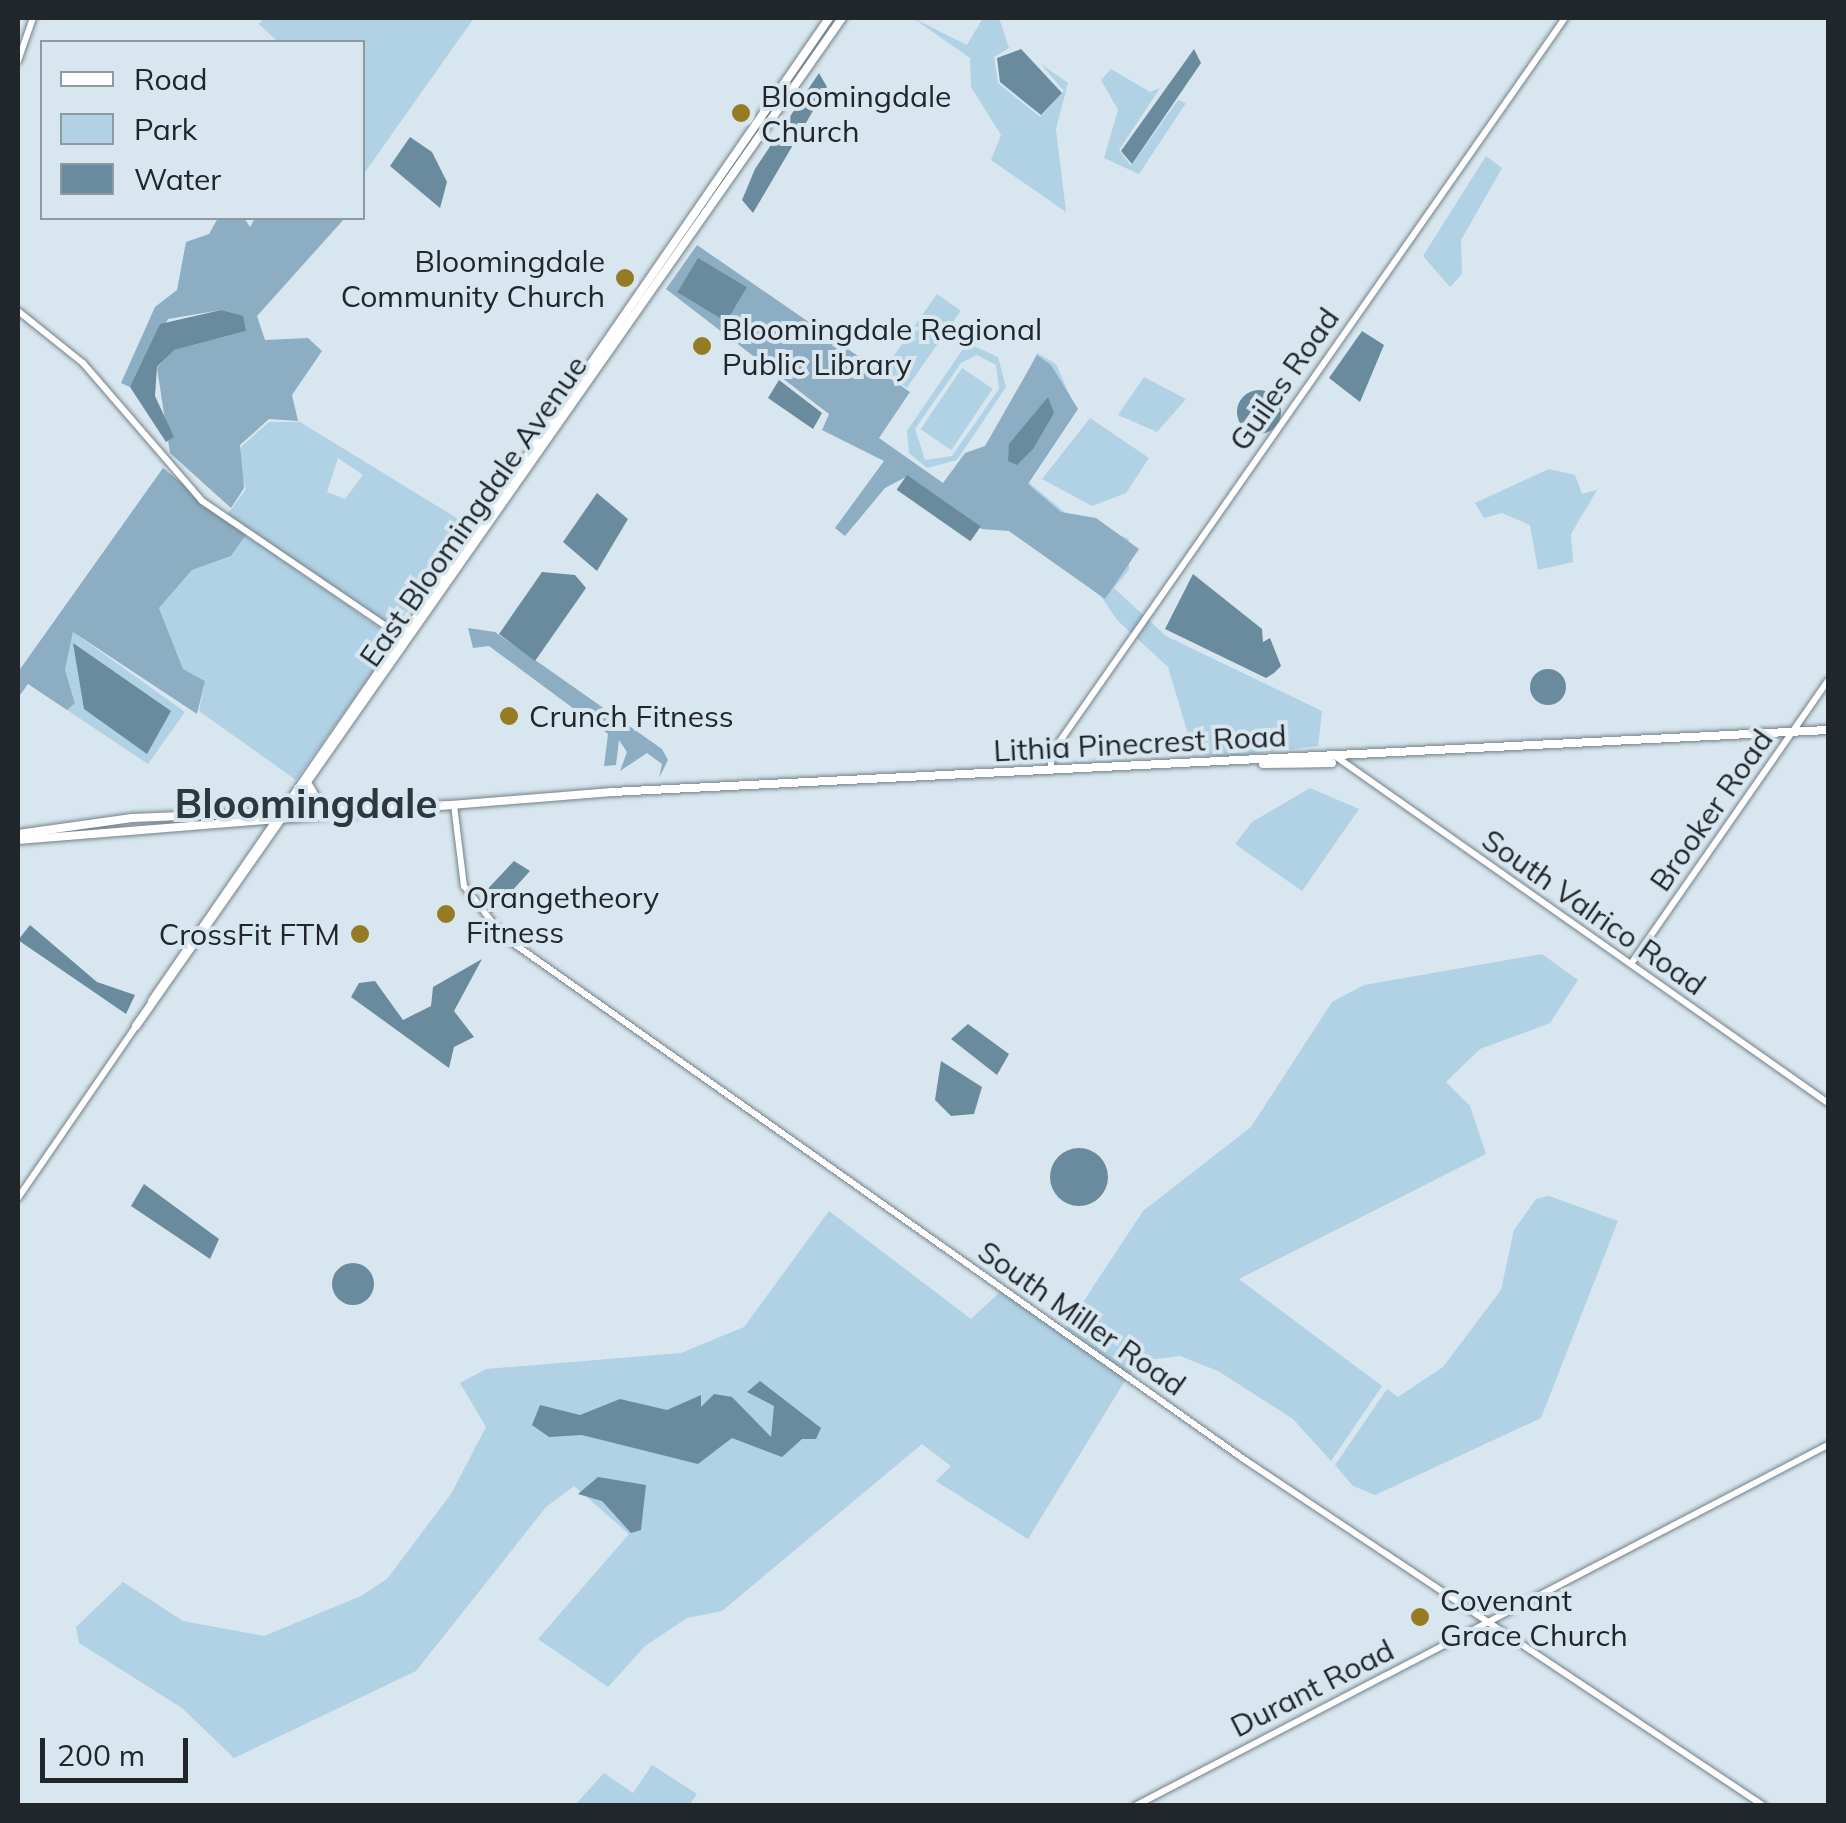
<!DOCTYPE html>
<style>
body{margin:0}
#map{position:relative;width:1846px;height:1823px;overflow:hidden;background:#d8e6ef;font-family:Mulish,sans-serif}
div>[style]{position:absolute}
.green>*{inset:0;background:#b1d1e4;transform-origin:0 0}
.forest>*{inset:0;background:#8daec2}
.water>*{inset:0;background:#6a8b9d;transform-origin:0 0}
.round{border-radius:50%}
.roads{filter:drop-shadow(0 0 2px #748188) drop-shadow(0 0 2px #748188)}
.tertiary>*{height:6px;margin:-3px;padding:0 3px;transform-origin:3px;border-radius:3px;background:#fff}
.secondary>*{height:8px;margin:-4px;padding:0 4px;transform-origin:4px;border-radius:4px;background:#fff}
.dots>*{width:28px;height:28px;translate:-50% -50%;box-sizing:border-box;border:5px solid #d8e6ef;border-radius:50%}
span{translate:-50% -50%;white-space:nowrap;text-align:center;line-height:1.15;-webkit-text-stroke:8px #d8e6ef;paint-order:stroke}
.poi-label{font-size:30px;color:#202629}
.left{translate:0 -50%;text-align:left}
.right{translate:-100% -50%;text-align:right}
.street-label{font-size:30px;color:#202629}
.district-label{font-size:40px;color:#2c373e;font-weight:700}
.frame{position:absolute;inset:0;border:20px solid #202629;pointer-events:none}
.legend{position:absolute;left:40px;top:40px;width:325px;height:180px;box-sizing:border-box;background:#d8e6ef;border:2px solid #8e99a0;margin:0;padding:12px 18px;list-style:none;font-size:30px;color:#202629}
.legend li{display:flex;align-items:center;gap:20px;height:50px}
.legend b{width:50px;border:2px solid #8e99a0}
.scale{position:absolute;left:40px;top:1738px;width:148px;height:45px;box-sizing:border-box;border:5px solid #202629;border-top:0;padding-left:12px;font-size:30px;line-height:35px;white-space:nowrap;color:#202629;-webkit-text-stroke:8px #d8e6ef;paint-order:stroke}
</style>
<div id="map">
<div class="green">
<i style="clip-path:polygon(264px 18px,474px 18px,363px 175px,362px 42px,278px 42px,259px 24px)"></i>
<i style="clip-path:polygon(913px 18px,967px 45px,983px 18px,999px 18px,1009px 48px,994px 57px,998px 83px,1040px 117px,1064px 91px,1041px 64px,1068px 83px,1056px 129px,1066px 212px,991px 160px,1001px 135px,971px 87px,970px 58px)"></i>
<i style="clip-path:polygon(1111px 69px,1150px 92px,1160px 88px,1119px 150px,1131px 166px,1178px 100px,1186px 103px,1139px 174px,1104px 158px,1118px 110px,1101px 80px)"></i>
<i style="clip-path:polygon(1486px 156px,1502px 168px,1461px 240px,1462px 274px,1450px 287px,1423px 256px)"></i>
<i style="left:937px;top:294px;width:29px;height:94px;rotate:35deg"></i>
<i style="clip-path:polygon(evenodd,967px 343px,998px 357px,1006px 387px,957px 460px,927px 468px,909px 453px,907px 431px,967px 343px,977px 355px,996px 365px,999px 389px,952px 456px,925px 460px,915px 429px,961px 363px,977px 355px)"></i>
<i style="clip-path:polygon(1037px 353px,1056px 364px,1075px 407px,1027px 481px,1068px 515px,1129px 539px,1129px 570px,1114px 588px,1166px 636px,1322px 711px,1318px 746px,1226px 757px,1203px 755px,1190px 741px,1168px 667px,1117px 620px,995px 438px)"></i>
<i style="left:962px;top:368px;width:37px;height:74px;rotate:34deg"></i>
<i style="clip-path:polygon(1144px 377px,1186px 399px,1157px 432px,1118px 415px)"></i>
<i style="clip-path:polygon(1090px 418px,1149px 458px,1126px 493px,1092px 506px,1042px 479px)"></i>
<i style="clip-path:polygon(evenodd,269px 422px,300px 422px,468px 525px,395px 629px,227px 515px,246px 489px,236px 462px,242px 446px,269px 422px,338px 458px,363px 475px,345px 499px,327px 492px,338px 458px)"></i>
<i style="clip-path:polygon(1549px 469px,1575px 475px,1582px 494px,1597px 490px,1571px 534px,1573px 562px,1538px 570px,1530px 525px,1502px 513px,1484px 518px,1475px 503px)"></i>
<i style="clip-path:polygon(246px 535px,396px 639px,296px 780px,199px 711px,205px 681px,183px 669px,159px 608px,192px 570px,231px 556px)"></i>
<i style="clip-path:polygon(73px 632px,185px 712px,148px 764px,67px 710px,75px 702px,65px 670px)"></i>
<i style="clip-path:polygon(1310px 788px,1359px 809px,1302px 891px,1235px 844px,1252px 822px)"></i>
<i style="clip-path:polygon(1542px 954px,1578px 980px,1550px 1023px,1480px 1049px,1446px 1082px,1470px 1106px,1486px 1154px,1239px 1279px,1382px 1386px,1331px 1461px,1293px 1419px,1218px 1371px,1180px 1356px,1141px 1361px,1129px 1376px,1066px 1328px,1143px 1211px,1251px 1127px,1332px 1002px,1364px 985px)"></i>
<i style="clip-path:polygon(1549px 1196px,1618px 1221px,1541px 1418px,1375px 1495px,1353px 1486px,1335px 1465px,1387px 1389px,1398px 1397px,1443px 1367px,1501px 1290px,1514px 1230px,1536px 1199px)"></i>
<i style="clip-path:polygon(829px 1211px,971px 1319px,1001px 1291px,1126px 1379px,1028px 1539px,936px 1481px,951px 1466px,922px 1444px,722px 1611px,687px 1618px,645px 1646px,608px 1687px,538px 1639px,629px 1534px,574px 1486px,546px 1507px,416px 1671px,234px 1758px,182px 1708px,79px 1643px,76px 1627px,123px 1582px,183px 1621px,264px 1636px,361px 1596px,387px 1579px,451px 1494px,486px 1427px,460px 1383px,486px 1369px,681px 1353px,744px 1327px)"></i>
<i style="clip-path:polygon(652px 1765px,697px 1794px,689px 1805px,574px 1806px,604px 1773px,633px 1793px)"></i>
</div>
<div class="forest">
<i style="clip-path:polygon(218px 218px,244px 218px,250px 227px,255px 218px,345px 218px,257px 316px,265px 340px,308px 338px,322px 351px,292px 395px,298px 421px,269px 419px,240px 445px,244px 488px,231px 508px,170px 453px,157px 368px,173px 350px,246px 331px,221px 310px,168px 319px,130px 387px,121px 383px,155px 307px,177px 290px,186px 242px,209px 234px)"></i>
<i style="clip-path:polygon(697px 245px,910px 392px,879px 438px,943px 483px,965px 453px,985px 446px,1037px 355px,1051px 365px,1078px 409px,1028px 484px,1061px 512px,1096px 518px,1139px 549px,1105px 599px,1009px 531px,982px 529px,906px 477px,885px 488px,845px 536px,835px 528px,884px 461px,822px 430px,829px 414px,666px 289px)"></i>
<i style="clip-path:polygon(163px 468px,246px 535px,231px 556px,192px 570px,159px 608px,183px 669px,205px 681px,197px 714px,73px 632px,65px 670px,75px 703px,67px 710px,28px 684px,18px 698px,18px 672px)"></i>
<i style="clip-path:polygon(468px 628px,495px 632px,662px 749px,668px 760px,659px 778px,662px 764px,647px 753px,620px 771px,627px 752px,619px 740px,616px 765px,604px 766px,608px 734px,489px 646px,473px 648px)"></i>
</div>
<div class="water">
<i style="clip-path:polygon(1021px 49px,1062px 93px,1041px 115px,1000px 82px,997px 58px)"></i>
<i style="clip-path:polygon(1194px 49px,1201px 63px,1132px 164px,1121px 151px)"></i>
<i style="clip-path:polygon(819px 73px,827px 87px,753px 213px,742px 200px,755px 169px)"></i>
<i style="clip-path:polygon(410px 137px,432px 152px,447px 182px,440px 208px,390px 166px)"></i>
<i style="left:698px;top:258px;width:57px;height:40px;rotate:31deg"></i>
<i style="clip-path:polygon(221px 310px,243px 316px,246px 331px,174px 350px,157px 367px,155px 396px,174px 437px,166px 442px,130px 387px,160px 324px)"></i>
<i style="clip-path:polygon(1362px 331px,1384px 345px,1360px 402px,1329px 378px)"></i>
<i style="clip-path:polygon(779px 380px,822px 413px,813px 429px,768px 398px)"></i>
<i class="round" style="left:1237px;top:390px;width:44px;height:44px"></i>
<i style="clip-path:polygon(1048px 397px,1054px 413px,1033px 449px,1017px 465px,1008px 461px,1009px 444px)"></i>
<i style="left:907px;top:475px;width:90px;height:18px;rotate:35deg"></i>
<i style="clip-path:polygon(597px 493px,628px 519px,597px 571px,563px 542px)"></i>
<i style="clip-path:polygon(542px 572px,575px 575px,586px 588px,535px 661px,499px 634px)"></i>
<i style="clip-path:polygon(1193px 574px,1262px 629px,1263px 642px,1270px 638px,1281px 666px,1274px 673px,1266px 678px,1165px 629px)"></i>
<i style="clip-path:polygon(73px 643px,171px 711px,147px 754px,84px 709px)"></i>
<i class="round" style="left:1530px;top:669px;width:36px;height:36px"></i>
<i style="clip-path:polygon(514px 861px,530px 871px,492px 913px,481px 896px)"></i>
<i style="clip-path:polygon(30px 925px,97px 982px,135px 995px,126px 1014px,18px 940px)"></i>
<i style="clip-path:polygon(482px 959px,454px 1011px,474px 1037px,454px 1047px,449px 1068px,351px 997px,359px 983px,375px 981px,403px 1020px,431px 1006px,433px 987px)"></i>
<i style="clip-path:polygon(968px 1024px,1009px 1054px,997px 1075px,951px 1039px)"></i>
<i style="clip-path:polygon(941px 1061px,982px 1087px,974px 1114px,951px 1116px,935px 1100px)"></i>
<i class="round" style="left:1050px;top:1148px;width:58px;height:58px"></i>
<i style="clip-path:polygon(144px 1184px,219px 1239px,210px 1259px,131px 1206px)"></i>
<i class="round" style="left:332px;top:1263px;width:42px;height:42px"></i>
<i style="clip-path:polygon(760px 1381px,821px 1428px,816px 1439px,802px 1439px,782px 1457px,732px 1438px,698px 1464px,582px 1435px,549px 1437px,532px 1425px,540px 1405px,580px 1415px,620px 1399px,667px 1410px,701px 1395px,701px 1407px,714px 1394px,732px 1397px,771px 1437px,774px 1406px,747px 1392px)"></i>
<i style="clip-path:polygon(598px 1477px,646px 1485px,641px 1530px,631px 1533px,602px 1501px,578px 1494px)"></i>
</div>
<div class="roads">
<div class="tertiary">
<i style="left:18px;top:61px;width:46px;rotate:-70.8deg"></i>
<i style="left:18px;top:311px;width:83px;rotate:38.7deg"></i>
<i style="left:83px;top:363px;width:182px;rotate:49.2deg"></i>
<i style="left:202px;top:501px;width:238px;rotate:34.2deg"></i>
<i style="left:1335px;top:756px;width:603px;rotate:35.14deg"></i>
<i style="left:1050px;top:770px;width:19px;rotate:-81deg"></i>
<i style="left:1053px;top:751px;width:894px;rotate:-55.07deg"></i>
<i style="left:454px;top:805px;width:82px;rotate:83deg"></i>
<i style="left:464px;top:886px;width:63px;rotate:52deg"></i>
<i style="left:503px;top:936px;width:908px;rotate:35.23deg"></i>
<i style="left:1245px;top:1460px;width:624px;rotate:33.69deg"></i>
<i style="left:1631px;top:964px;width:345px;rotate:-55.2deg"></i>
<i style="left:18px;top:1198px;width:209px;rotate:-55.5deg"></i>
<i style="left:1135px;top:1806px;width:781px;rotate:-27.52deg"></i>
</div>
<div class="secondary">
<i style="left:1263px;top:764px;width:69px;rotate:-0.8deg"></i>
<i style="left:309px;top:786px;width:27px;rotate:59deg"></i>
<i style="left:18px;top:834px;width:115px;rotate:-8deg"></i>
<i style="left:132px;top:818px;width:322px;rotate:-2.3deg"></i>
<i style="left:18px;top:840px;width:596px;rotate:-4.62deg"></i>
<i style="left:612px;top:792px;width:1218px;rotate:-2.92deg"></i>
<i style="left:152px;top:1001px;width:1194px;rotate:-55.44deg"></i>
<i style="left:136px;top:1026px;width:1231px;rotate:-54.99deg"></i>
</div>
</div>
<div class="dots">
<i style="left:741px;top:113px;background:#957b23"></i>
<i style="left:625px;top:278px;background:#957b23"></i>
<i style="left:702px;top:346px;background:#957b23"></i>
<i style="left:509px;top:716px;background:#957b23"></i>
<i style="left:446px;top:914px;background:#957b23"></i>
<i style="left:360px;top:934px;background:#957b23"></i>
<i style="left:1420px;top:1617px;background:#957b23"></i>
</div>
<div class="poi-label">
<span class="left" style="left:761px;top:113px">Bloomingdale<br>Church</span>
<span class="right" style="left:605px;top:278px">Bloomingdale<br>Community Church</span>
<span class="left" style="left:722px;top:346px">Bloomingdale Regional<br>Public Library</span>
<span class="left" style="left:529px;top:716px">Crunch Fitness</span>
<span class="left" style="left:466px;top:914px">Orangetheory<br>Fitness</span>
<span class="right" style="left:340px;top:934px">CrossFit FTM</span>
<span class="left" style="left:1440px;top:1617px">Covenant<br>Grace Church</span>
</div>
<div class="street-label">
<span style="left:1284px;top:379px;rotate:-55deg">Guiles Road</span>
<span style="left:473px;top:511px;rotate:-55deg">East Bloomingdale Avenue</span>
<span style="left:1140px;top:743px;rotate:-3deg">Lithia Pinecrest Road</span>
<span style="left:1711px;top:810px;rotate:-55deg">Brooker Road</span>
<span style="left:1594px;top:912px;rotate:35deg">South Valrico Road</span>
<span style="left:1082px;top:1318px;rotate:35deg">South Miller Road</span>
<span style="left:1312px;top:1688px;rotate:-27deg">Durant Road</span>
</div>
<div class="district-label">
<span style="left:306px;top:803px">Bloomingdale</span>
</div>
<div class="frame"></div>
<ul class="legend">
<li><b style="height:12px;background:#fff"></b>Road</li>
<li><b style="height:28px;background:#b1d1e4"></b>Park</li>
<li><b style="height:28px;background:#6a8b9d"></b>Water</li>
</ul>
<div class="scale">200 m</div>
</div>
